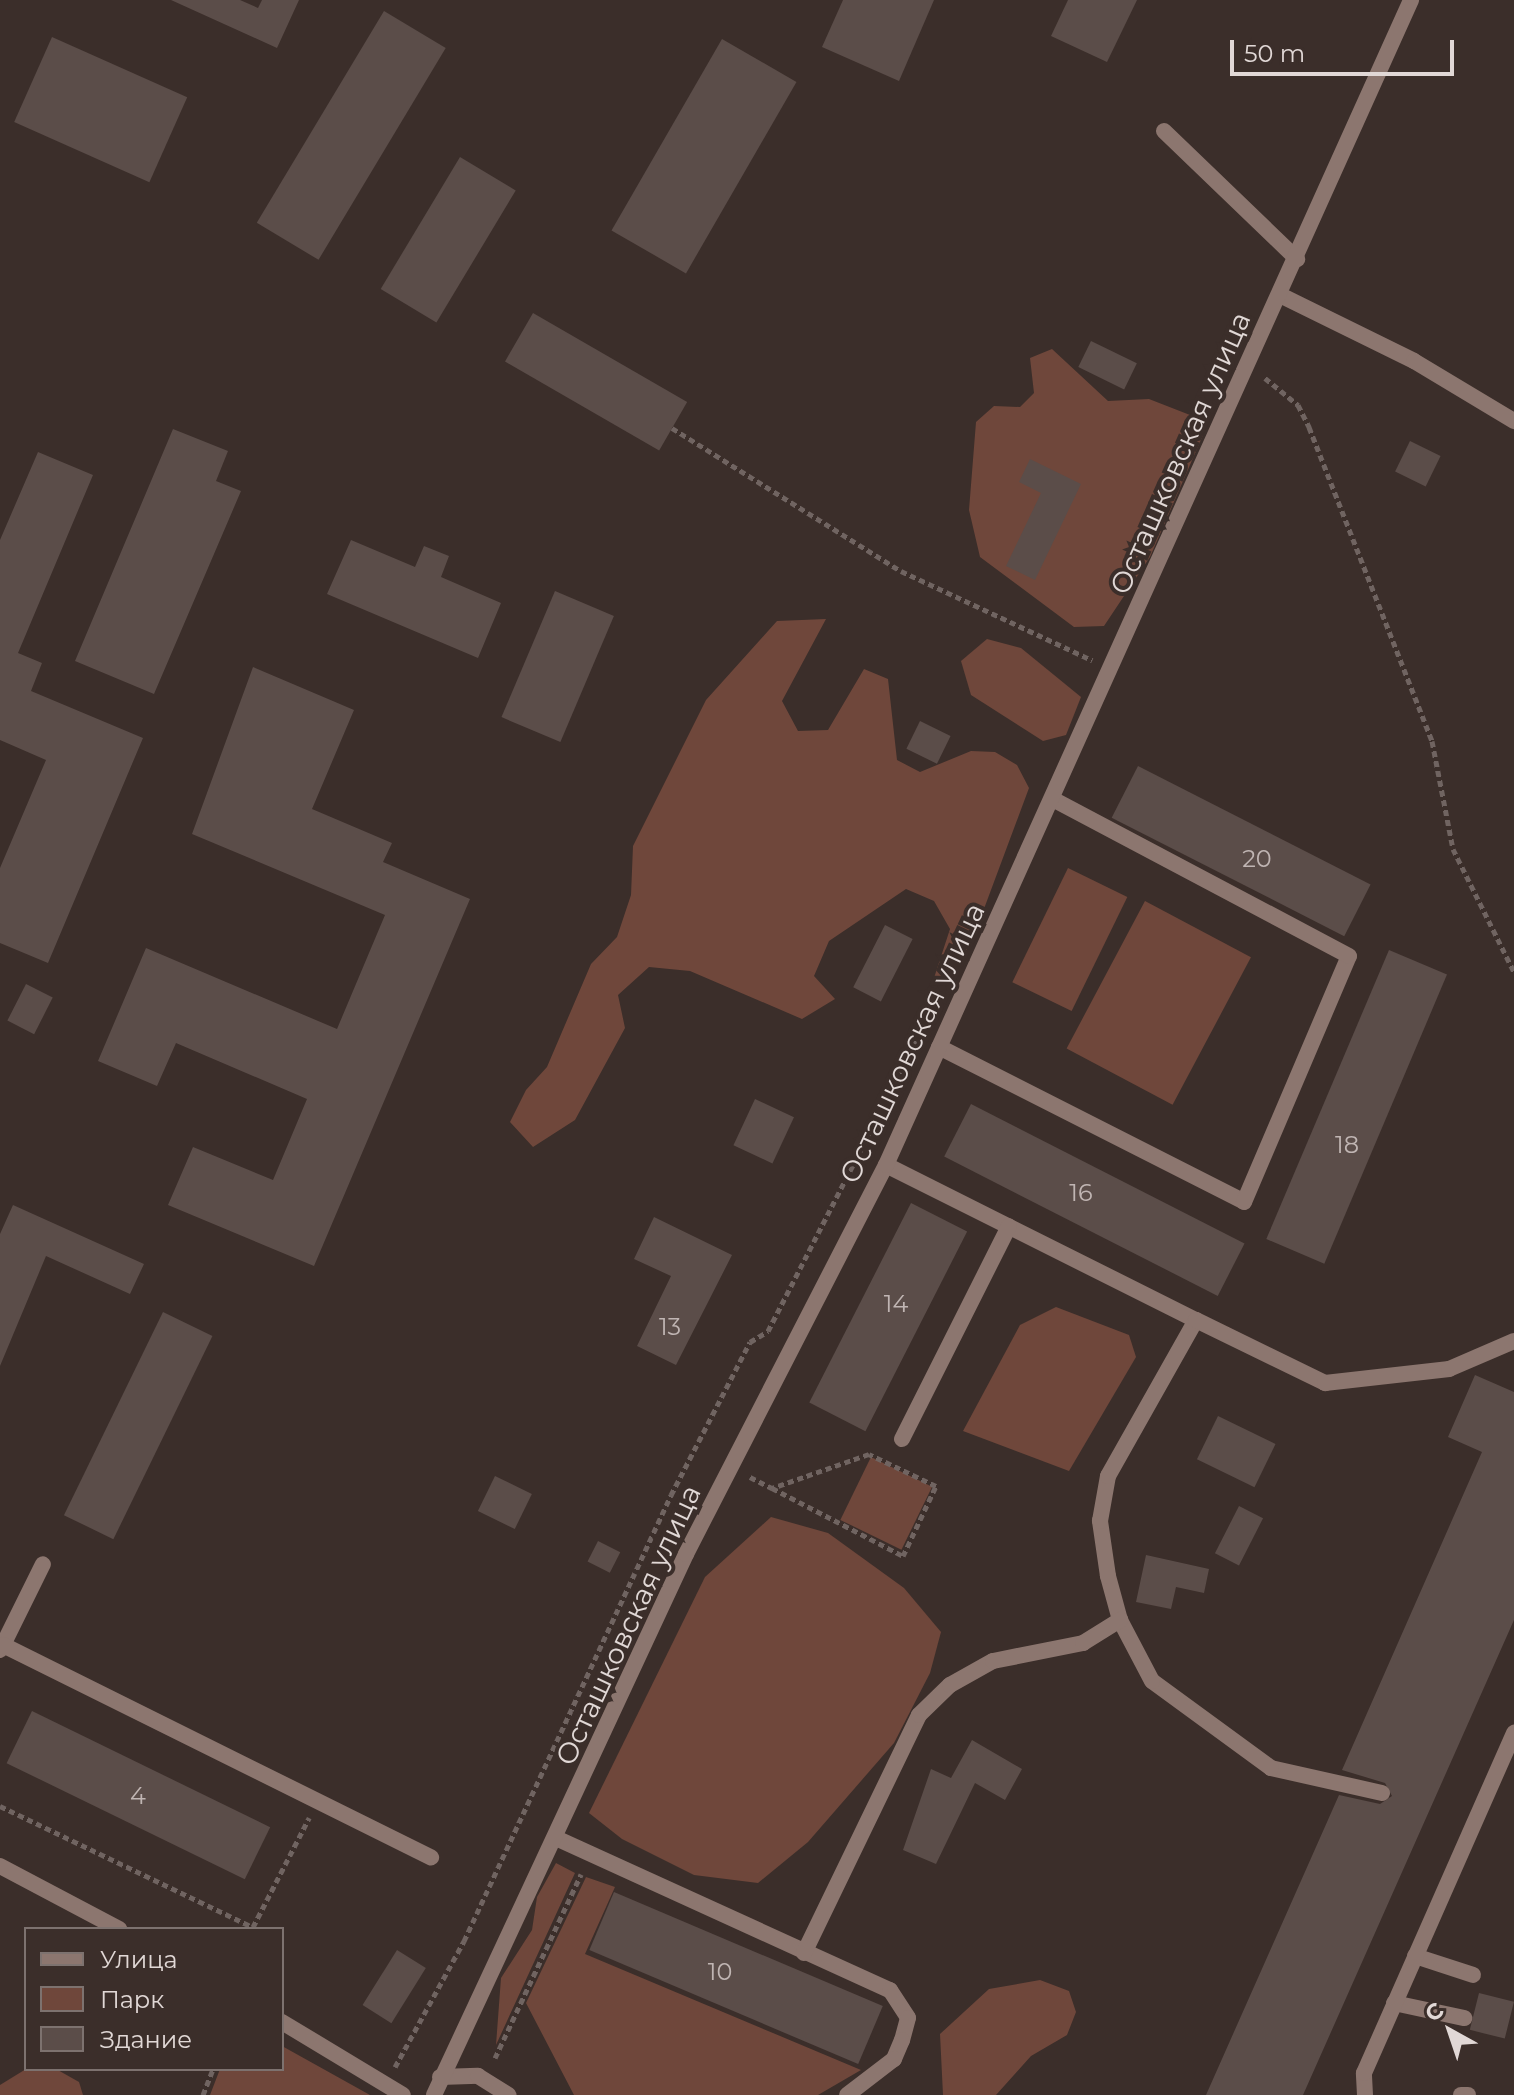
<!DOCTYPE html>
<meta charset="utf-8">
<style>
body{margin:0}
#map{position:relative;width:1514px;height:2095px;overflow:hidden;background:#3b2e2a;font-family:Montserrat,sans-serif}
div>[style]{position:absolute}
.green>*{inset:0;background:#6f473b;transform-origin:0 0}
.building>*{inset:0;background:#5b4d49;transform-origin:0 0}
.path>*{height:5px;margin-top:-2.5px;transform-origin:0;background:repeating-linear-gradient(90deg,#706461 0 6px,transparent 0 10px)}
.service>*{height:16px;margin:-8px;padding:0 8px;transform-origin:8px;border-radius:8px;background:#8c766f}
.minor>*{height:16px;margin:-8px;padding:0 8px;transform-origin:8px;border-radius:8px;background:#8c766f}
.tertiary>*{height:16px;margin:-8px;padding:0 8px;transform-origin:8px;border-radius:8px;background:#8c766f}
span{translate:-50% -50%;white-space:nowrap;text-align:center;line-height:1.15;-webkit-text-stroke:8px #3b2e2a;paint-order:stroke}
.number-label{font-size:24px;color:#c0b5b3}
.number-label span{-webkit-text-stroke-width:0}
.street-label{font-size:28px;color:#e1d8d6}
.legend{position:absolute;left:24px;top:1927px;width:260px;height:144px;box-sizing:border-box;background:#3b2e2a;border:2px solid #7d726f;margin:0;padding:10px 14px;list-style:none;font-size:24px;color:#e1d8d6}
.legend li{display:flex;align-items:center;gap:16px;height:40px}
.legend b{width:40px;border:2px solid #7d726f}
.north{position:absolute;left:1410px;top:1991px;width:80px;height:80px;-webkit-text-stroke:6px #3b2e2a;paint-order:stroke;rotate:320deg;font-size:22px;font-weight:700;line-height:32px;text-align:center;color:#e1d8d6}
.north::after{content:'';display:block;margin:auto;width:28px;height:36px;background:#e1d8d6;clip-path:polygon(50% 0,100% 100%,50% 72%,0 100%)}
.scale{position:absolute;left:1230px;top:40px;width:224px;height:36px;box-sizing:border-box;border:4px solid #e1d8d6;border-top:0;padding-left:10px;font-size:24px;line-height:28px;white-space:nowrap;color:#e1d8d6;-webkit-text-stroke:6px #3b2e2a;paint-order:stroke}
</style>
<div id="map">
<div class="green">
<i style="clip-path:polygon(1052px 349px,1108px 401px,1149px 399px,1190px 415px,1203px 435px,1150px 557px,1104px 626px,1074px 627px,980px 557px,969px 510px,976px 422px,994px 406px,1020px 407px,1034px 393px,1030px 358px)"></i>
<i style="clip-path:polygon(826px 619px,782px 701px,798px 731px,828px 730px,864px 669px,888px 679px,897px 760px,920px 772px,971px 751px,995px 752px,1017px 765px,1029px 788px,972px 941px,951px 974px,933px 981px,950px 929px,934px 901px,906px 889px,829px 941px,814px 976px,835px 999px,802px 1019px,690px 971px,649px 967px,618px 995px,625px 1028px,575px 1120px,533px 1147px,510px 1122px,526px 1090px,547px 1067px,591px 964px,617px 937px,631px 895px,633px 846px,706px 700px,777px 621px)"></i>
<i style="clip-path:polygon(987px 639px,1021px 648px,1081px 697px,1066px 735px,1043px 741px,971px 695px,961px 661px)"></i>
<i style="left:1068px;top:868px;width:66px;height:127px;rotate:26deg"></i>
<i style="left:1145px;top:901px;width:120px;height:167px;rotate:28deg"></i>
<i style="clip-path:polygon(1056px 1307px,1129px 1335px,1136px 1357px,1069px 1471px,963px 1431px,1020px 1325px)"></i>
<i style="left:871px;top:1457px;width:68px;height:70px;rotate:26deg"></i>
<i style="clip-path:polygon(771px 1517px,828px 1533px,904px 1588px,941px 1632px,930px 1673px,894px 1743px,808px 1842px,758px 1883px,694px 1875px,622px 1839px,589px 1813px,705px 1577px)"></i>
<i style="clip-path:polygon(556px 1863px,575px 1873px,496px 2045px,501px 1978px,532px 1930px,537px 1897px)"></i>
<i style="clip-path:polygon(586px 1877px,615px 1887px,585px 1954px,861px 2070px,818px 2095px,574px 2095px,526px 2003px)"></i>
<i style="clip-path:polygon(1040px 1980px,1069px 1991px,1076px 2012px,1067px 2035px,1031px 2056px,996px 2095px,943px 2095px,940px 2034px,989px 1989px)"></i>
<i style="clip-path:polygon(282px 2046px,370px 2095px,210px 2095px,220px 2069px,282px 2069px)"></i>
<i style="clip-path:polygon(26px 2069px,56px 2069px,79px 2082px,83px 2095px,0 2095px,0 2085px)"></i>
</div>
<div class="building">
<i style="clip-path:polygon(171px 0,240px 0,258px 8px,262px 0,299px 0,277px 48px)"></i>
<i style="clip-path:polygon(843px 0,934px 0,899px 81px,822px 47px)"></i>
<i style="clip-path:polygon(1068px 0,1137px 0,1107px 62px,1051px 36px)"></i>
<i style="left:384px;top:11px;width:72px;height:247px;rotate:31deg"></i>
<i style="left:52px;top:37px;width:148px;height:93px;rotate:24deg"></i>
<i style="left:722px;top:39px;width:86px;height:221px;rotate:30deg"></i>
<i style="left:460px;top:157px;width:65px;height:154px;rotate:31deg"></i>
<i style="left:533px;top:313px;width:178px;height:56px;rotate:30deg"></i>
<i style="left:1091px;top:341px;width:51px;height:29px;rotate:26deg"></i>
<i style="clip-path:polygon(173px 429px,228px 451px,216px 481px,241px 491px,154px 694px,75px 661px)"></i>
<i style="left:1410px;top:441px;width:34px;height:34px;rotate:26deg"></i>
<i style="clip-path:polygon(38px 452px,93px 475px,18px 653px,42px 663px,31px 691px,143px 738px,48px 963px,0 943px,0 868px,46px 760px,0 740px,0 540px)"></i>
<i style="clip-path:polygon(1030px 459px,1081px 484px,1035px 580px,1006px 566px,1041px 493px,1019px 482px)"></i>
<i style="clip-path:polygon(351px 540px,415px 567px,424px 546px,449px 556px,441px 577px,501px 603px,478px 658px,327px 594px)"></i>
<i style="left:555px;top:591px;width:64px;height:137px;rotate:23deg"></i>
<i style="clip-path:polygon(253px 667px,354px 710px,312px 809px,392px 843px,383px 862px,470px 899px,314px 1266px,168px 1205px,193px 1147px,273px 1180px,307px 1099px,176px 1043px,157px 1086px,98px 1061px,146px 948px,337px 1029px,385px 915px,192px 834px)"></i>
<i style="left:920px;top:721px;width:34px;height:31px;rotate:26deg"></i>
<i style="left:1138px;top:766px;width:261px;height:58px;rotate:27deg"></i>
<i style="left:885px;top:925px;width:31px;height:70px;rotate:27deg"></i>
<i style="left:1389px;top:950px;width:63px;height:314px;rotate:23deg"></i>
<i style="left:26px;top:984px;width:30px;height:41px;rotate:27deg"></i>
<i style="left:755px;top:1099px;width:43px;height:51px;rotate:25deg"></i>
<i style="left:971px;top:1104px;width:307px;height:59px;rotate:27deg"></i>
<i style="left:911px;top:1203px;width:63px;height:224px;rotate:27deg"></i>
<i style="clip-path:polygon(13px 1205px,144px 1264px,130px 1294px,46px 1256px,0 1366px,0 1234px)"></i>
<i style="clip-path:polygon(654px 1217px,732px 1255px,676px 1365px,637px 1346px,671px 1276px,634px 1259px)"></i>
<i style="left:163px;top:1312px;width:55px;height:226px;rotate:26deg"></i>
<i style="clip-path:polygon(1475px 1375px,1514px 1392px,1514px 1620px,1303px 2095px,1206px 2095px,1339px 1795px,1380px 1804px,1392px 1796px,1385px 1783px,1342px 1770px,1482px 1452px,1448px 1437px)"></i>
<i style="left:1218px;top:1416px;width:64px;height:48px;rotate:26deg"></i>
<i style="left:495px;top:1476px;width:41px;height:39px;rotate:26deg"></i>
<i style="left:1239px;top:1506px;width:27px;height:53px;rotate:27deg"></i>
<i style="left:598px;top:1541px;width:25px;height:23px;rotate:27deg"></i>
<i style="clip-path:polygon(1146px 1555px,1209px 1569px,1204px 1593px,1176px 1587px,1171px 1609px,1136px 1602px)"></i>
<i style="left:32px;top:1711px;width:265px;height:58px;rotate:26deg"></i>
<i style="clip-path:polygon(972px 1740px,1022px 1769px,1005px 1800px,975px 1783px,936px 1864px,903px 1850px,931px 1769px,951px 1778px)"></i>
<i style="left:614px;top:1892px;width:292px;height:63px;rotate:23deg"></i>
<i style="left:397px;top:1950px;width:34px;height:65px;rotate:32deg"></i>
<i style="left:1479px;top:1993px;width:36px;height:38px;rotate:14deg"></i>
</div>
<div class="path">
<i style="left:1265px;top:378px;width:43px;rotate:39.3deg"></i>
<i style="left:1298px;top:405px;width:25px;rotate:63deg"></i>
<i style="left:1309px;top:427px;width:337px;rotate:68.6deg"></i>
<i style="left:1432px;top:741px;width:110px;rotate:79deg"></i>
<i style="left:1453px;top:849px;width:137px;rotate:63.6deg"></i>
<i style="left:672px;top:428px;width:270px;rotate:32deg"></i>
<i style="left:901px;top:571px;width:211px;rotate:25deg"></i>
<i style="left:750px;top:1477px;width:25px;rotate:27deg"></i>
<i style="left:772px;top:1488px;width:148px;rotate:27.4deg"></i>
<i style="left:903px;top:1556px;width:77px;rotate:-64.8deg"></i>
<i style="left:936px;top:1486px;width:74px;rotate:-154.5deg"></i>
<i style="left:869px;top:1454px;width:103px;rotate:160.7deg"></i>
<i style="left:0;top:1806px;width:280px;rotate:25.6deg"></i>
<i style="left:253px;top:1927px;width:123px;rotate:-62.8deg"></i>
<i style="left:495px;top:2058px;width:203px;rotate:-64.9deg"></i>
<i style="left:395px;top:2067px;width:144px;rotate:-61.3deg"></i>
<i style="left:464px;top:1941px;width:492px;rotate:-65.1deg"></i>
<i style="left:671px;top:1495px;width:172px;rotate:-62.7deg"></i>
<i style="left:750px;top:1342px;width:21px;rotate:-31deg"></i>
<i style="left:768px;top:1331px;width:356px;rotate:-62.9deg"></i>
<i style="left:203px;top:2095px;width:28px;rotate:-69deg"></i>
</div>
<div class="service">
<i style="left:1164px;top:131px;width:185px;rotate:43.9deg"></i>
<i style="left:1280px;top:295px;width:149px;rotate:26.2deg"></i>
<i style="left:1414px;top:361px;width:117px;rotate:31deg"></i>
<i style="left:939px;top:1047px;width:342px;rotate:26.9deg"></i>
<i style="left:1244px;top:1202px;width:267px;rotate:-66.9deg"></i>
<i style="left:1349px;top:956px;width:336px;rotate:-152.1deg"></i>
<i style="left:886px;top:1165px;width:347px;rotate:26.6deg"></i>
<i style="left:902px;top:1439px;width:238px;rotate:-63.3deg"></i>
<i style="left:3px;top:1645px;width:90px;rotate:-63.7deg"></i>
<i style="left:0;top:1650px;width:6px;rotate:-59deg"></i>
<i style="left:3px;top:1645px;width:478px;rotate:26.4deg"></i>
<i style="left:1382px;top:1793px;width:114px;rotate:-167.3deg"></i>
<i style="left:1271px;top:1768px;width:147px;rotate:-143.8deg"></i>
<i style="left:1152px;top:1681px;width:69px;rotate:-117.7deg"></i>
<i style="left:1120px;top:1620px;width:46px;rotate:-105.3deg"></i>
<i style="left:1108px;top:1576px;width:56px;rotate:-98.3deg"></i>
<i style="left:1100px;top:1521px;width:46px;rotate:-79.9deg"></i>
<i style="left:1108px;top:1476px;width:179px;rotate:-60.6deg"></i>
<i style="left:1196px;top:1320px;width:144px;rotate:26deg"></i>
<i style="left:1325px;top:1383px;width:125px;rotate:-6.4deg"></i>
<i style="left:1449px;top:1369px;width:71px;rotate:-23.3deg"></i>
<i style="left:558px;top:1839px;width:365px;rotate:24.5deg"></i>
<i style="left:890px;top:1990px;width:33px;rotate:57deg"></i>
<i style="left:908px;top:2018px;width:23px;rotate:105deg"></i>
<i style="left:902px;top:2040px;width:21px;rotate:113deg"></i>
<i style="left:894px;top:2059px;width:59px;rotate:142.5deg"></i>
<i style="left:804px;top:1953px;width:264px;rotate:-64.2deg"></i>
<i style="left:919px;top:1715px;width:43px;rotate:-44.1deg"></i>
<i style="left:950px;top:1685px;width:49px;rotate:-29.2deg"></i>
<i style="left:993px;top:1661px;width:92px;rotate:-11.3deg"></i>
<i style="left:1083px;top:1643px;width:44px;rotate:-31.9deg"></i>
<i style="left:1415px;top:1956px;width:61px;rotate:18.1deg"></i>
<i style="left:1394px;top:2003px;width:72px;rotate:12.1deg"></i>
<i style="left:440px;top:2077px;width:38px;rotate:-2deg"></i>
<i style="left:478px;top:2076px;width:36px;rotate:32deg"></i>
<i style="left:1461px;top:2095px;width:7px"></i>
</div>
<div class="minor">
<i style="left:0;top:1866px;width:135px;rotate:27.9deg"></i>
<i style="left:282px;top:2022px;width:141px;rotate:31.1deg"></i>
<i style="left:434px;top:2095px;width:597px;rotate:-65.02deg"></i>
<i style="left:686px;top:1554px;width:437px;rotate:-62.8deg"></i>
<i style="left:886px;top:1165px;width:1278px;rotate:-65.74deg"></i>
</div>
<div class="tertiary">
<i style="left:1365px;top:2095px;width:22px;rotate:-93deg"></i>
<i style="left:1364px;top:2073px;width:372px;rotate:-66.2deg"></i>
</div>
<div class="number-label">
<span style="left:1257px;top:859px">20</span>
<span style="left:1347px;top:1145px">18</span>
<span style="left:1081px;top:1193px">16</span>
<span style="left:896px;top:1304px">14</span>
<span style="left:670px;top:1327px">13</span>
<span style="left:138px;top:1796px">4</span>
<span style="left:720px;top:1972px">10</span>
</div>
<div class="street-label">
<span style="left:1180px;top:453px;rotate:-66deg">Осташковская улица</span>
<span style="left:912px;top:1043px;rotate:-65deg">Осташковская улица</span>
<span style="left:628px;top:1625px;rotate:-65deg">Осташковская улица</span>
</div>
<ul class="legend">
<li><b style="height:10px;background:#8c766f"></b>Улица</li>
<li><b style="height:22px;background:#6f473b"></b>Парк</li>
<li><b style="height:22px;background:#5b4d49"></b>Здание</li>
</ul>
<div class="north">С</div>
<div class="scale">50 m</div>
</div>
